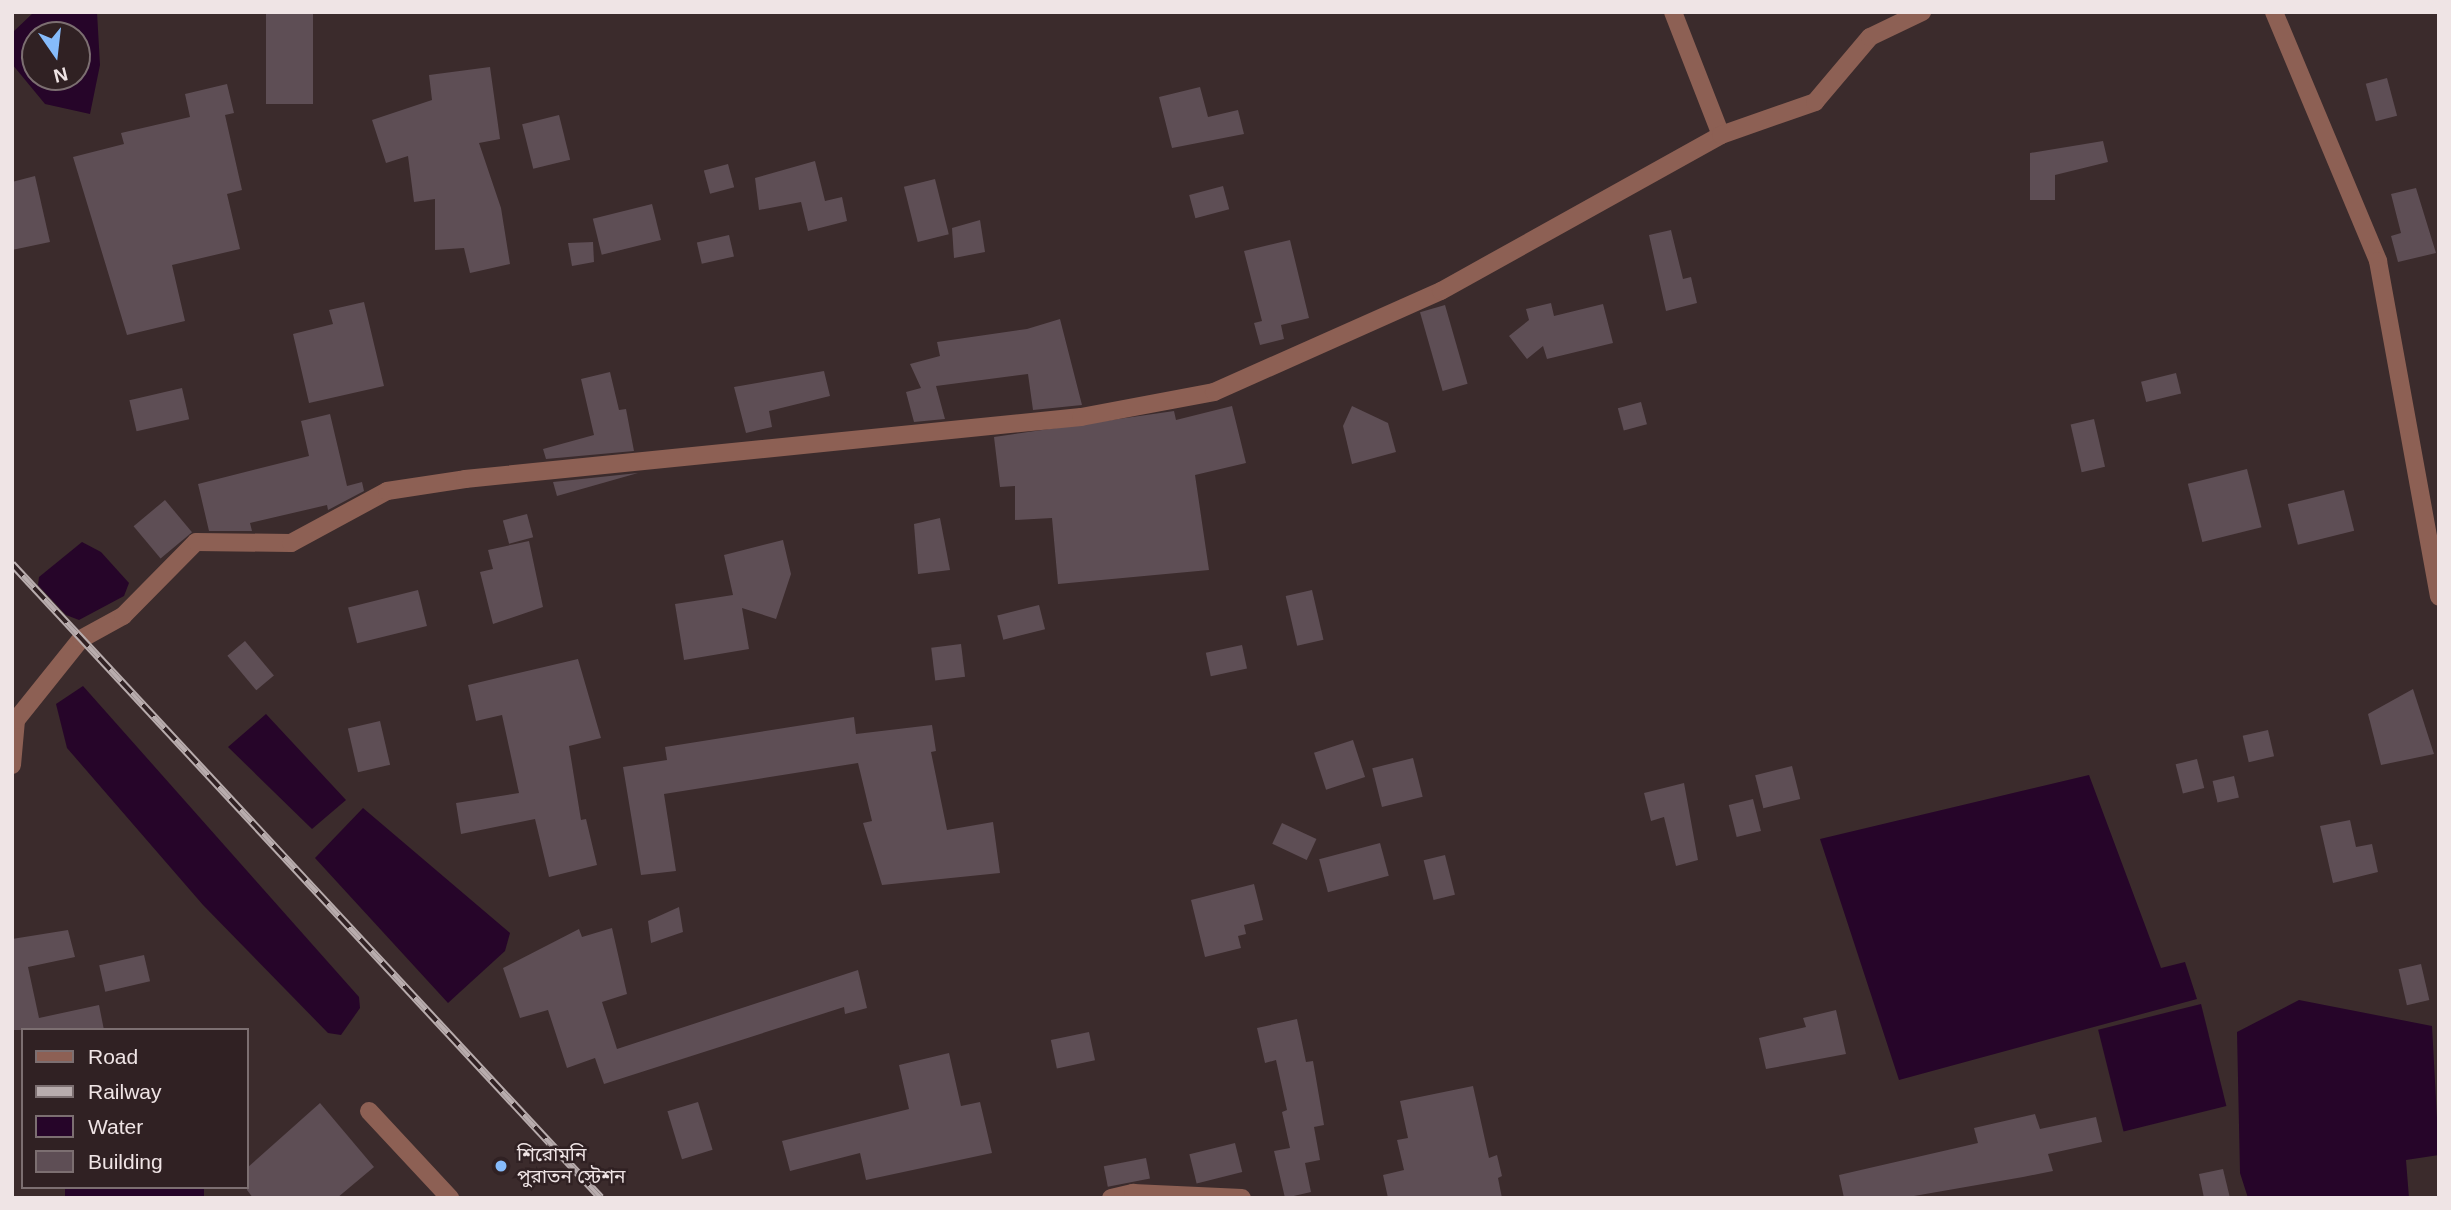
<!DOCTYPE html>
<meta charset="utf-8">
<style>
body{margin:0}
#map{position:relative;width:2451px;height:1210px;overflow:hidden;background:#3b2b2c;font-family:Helvetica,"Noto Sans Bengali",sans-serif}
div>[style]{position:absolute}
.water>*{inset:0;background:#260529;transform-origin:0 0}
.building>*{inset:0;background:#5e4e55;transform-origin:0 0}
.minor>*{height:18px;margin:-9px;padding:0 9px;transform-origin:9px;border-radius:9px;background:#8d6054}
.rail>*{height:8px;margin-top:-4px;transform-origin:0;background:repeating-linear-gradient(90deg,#302123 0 16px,#b8acad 0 32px);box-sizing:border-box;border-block:2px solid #b8acad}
.dots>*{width:19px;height:19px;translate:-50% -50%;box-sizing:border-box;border:4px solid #302123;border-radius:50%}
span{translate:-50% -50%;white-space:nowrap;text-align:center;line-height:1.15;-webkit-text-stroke:5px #302123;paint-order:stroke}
.poi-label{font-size:19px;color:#efe4e5}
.left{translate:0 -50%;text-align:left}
.frame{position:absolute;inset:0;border:14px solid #efe4e5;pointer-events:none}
.legend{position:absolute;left:21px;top:1028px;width:228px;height:161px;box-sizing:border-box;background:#302123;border:2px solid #7c6f71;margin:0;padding:9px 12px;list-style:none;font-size:21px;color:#efe4e5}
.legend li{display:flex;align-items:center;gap:14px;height:35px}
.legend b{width:35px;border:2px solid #7c6f71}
.north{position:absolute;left:21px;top:21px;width:70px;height:70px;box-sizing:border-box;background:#302123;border:2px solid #7c6f71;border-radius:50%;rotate:166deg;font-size:19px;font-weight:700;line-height:28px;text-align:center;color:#efe4e5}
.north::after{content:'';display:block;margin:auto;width:24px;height:32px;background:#86bbfb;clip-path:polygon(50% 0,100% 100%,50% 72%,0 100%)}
</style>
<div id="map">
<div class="water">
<i style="clip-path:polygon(evenodd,97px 12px,100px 65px,90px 114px,45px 104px,12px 64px,12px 33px,33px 13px,97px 12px,77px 35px,77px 77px,35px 77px,35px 35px,77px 35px)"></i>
<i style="clip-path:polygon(82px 542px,101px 552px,129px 583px,124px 596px,79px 620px,66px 615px,38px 585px,39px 577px)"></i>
<i style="clip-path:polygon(83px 686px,359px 997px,360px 1008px,341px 1035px,328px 1033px,203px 905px,67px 748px,56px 704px)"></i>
<i style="clip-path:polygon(266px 714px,346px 800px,312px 829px,228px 747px)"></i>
<i style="clip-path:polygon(2089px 775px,2161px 968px,2185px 962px,2197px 999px,1899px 1080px,1820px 839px)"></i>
<i style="clip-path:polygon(363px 808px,510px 933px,505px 951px,448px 1003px,315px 858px)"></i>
<i style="clip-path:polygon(2299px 1000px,2432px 1026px,2439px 1155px,2406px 1160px,2409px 1198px,2248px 1198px,2240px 1173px,2237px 1032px)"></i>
<i style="left:2201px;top:1004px;width:105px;height:106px;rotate:76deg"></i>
<i style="left:65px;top:1187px;width:139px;height:11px"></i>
</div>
<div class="building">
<i style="left:266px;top:12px;width:47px;height:92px"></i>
<i style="clip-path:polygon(490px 67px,500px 139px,479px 143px,501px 208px,510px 264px,470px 273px,464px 248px,435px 250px,435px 199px,414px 202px,408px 156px,386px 163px,372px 120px,432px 100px,429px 75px)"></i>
<i style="left:2387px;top:78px;width:39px;height:22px;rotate:75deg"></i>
<i style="clip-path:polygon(227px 84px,234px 113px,225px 115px,242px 190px,227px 194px,240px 249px,172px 265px,185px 321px,127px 335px,73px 157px,124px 144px,121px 133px,190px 117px,185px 94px)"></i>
<i style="clip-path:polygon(1200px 87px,1208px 117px,1238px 110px,1244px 134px,1172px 148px,1159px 97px)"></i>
<i style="left:559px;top:115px;width:46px;height:38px;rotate:76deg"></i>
<i style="clip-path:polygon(2103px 141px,2108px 162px,2055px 175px,2055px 200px,2030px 200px,2030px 153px)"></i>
<i style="clip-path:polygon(815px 161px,825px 201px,842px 197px,847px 221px,808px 231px,801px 202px,759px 210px,755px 178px)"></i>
<i style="left:728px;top:164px;width:24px;height:25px;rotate:75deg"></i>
<i style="clip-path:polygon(35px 176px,50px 242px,12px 250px,12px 182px)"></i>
<i style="left:935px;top:179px;width:57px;height:32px;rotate:76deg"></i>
<i style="left:1223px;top:186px;width:24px;height:35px;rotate:75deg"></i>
<i style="clip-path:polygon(2416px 188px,2436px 253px,2398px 262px,2391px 236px,2401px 233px,2391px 194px)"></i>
<i style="left:652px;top:204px;width:37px;height:61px;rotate:76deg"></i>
<i style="clip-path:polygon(980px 220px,985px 252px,954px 258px,952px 228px)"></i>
<i style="clip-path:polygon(1671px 230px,1683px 279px,1691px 277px,1697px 303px,1666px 311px,1649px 235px)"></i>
<i style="left:729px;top:235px;width:22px;height:33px;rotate:77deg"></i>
<i style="clip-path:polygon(1290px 240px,1309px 318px,1281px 325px,1284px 339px,1260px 345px,1254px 323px,1262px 321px,1244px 251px)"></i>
<i style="clip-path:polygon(593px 242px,594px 262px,572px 266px,568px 243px)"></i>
<i style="clip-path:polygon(364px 302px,384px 386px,309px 403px,293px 334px,333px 324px,329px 310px)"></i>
<i style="clip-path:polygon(1551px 303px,1554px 316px,1603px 304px,1613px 343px,1547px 359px,1543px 346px,1527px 359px,1509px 336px,1529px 320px,1526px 309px)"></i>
<i style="left:1445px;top:305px;width:82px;height:26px;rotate:74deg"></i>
<i style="clip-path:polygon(1060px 319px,1082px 405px,1033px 410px,1028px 374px,936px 386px,945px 419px,914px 422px,906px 392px,921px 388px,910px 364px,940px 356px,937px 342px,1027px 329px)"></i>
<i style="clip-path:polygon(824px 371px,830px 396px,769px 411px,772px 427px,746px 433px,734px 387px)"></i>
<i style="clip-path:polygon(610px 372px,619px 410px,626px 409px,634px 451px,546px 459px,543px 449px,594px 435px,581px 379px)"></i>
<i style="left:2176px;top:373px;width:21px;height:36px;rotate:76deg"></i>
<i style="left:182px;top:388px;width:32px;height:54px;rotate:77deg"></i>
<i style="left:1641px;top:402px;width:23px;height:24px;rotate:75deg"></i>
<i style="clip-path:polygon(1232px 406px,1246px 463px,1195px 475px,1209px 570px,1058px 584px,1052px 518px,1015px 520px,1015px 486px,1000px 487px,994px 437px,1174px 411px,1176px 420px)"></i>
<i style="clip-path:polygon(1352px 406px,1388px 423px,1396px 452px,1352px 464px,1343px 426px)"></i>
<i style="clip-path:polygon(330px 414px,347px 486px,362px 482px,364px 491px,328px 510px,327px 505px,250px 523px,252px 531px,209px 531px,198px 484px,309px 456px,301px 421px)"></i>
<i style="left:2094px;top:419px;width:49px;height:24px;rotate:77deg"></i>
<i style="left:2247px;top:469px;width:60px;height:61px;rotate:76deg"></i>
<i style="clip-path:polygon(638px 473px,557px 496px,553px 482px)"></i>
<i style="left:2344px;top:490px;width:42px;height:58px;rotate:76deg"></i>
<i style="left:165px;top:500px;width:42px;height:41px;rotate:50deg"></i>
<i style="left:527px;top:514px;width:24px;height:25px;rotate:75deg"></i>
<i style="clip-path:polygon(940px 518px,950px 570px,918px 574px,914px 524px)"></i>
<i style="clip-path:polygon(783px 540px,791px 574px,776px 619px,742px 608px,749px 649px,684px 660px,675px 604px,733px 595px,724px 555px)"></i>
<i style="clip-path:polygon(529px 541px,543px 607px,493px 624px,480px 572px,493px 569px,488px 550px)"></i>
<i style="left:418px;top:590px;width:37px;height:72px;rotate:76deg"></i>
<i style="left:1312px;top:590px;width:51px;height:27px;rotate:77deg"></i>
<i style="left:1039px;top:605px;width:25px;height:43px;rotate:76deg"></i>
<i style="left:245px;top:641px;width:45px;height:23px;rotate:50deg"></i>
<i style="left:961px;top:644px;width:33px;height:30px;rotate:83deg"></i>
<i style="left:1242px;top:645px;width:24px;height:37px;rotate:78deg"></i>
<i style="clip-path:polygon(578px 659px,601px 738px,569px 746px,581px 820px,586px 819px,597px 865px,549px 877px,535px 819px,461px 834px,456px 803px,519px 793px,502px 715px,476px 721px,468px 685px)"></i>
<i style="clip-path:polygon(2413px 689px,2434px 754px,2381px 765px,2368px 714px)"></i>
<i style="clip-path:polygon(854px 717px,856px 734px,932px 725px,936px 751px,931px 752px,947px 830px,993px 822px,1000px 873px,882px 885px,863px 823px,872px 821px,858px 763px,664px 794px,676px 871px,641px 875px,623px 767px,667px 760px,665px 747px)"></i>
<i style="left:380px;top:721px;width:45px;height:33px;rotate:77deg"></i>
<i style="left:2268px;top:730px;width:27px;height:26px;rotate:77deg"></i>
<i style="left:1353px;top:740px;width:39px;height:41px;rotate:72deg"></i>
<i style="left:1413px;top:758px;width:40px;height:42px;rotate:76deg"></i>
<i style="left:2197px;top:759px;width:30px;height:22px;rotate:76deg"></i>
<i style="left:1792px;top:766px;width:34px;height:38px;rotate:76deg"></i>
<i style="left:2234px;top:776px;width:22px;height:22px;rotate:77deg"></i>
<i style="clip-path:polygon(1684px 783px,1698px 860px,1676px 866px,1664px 817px,1651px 821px,1644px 793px)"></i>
<i style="left:1753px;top:799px;width:33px;height:25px;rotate:76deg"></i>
<i style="clip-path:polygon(2350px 820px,2356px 847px,2372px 844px,2378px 872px,2333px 883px,2320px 826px)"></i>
<i style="left:1282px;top:823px;width:38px;height:23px;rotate:25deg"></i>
<i style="left:1380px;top:843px;width:34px;height:63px;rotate:75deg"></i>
<i style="left:1445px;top:855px;width:41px;height:22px;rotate:76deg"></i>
<i style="clip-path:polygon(1254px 884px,1263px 920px,1244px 925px,1246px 934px,1238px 936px,1241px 948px,1205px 957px,1191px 900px)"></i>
<i style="clip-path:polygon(679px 907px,683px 932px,651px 943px,648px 921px)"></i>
<i style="clip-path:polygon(612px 928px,627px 994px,602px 1002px,617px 1049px,858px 970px,867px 1008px,845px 1014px,844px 1007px,604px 1084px,595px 1058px,567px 1068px,548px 1010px,520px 1018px,503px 968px,579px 929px,582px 937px)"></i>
<i style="clip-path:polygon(68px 930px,75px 957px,28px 967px,39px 1018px,99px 1005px,104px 1030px,12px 1030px,12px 939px)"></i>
<i style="left:144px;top:955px;width:27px;height:46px;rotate:77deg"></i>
<i style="left:2421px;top:964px;width:37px;height:23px;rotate:77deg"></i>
<i style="clip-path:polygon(1836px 1010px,1846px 1054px,1766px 1069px,1759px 1038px,1806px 1027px,1803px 1018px)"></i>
<i style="clip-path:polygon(1297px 1019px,1306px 1062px,1313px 1061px,1324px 1125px,1314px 1127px,1320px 1160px,1305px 1163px,1311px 1192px,1285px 1198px,1274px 1151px,1290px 1148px,1282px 1112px,1287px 1110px,1276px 1060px,1265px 1063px,1257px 1028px)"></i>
<i style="left:1089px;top:1032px;width:29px;height:39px;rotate:78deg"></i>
<i style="clip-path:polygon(949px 1053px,961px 1106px,980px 1102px,992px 1153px,866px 1180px,860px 1153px,790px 1171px,782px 1141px,909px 1109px,899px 1065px)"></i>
<i style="clip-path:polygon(1473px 1086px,1489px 1158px,1497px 1155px,1502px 1176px,1498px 1178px,1502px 1198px,1388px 1198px,1383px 1175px,1404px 1170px,1397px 1140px,1408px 1138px,1400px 1101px)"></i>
<i style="left:698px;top:1102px;width:50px;height:32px;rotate:73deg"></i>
<i style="clip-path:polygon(320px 1103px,374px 1167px,337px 1198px,253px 1198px,247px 1190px,247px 1168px)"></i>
<i style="clip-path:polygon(2035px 1114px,2040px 1129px,2096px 1117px,2102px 1142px,2048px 1154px,2053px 1171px,2023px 1177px,1914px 1196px,1844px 1198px,1839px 1175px,1978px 1143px,1974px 1128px)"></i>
<i style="left:1235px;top:1143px;width:30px;height:47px;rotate:76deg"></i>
<i style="left:1146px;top:1158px;width:21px;height:43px;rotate:79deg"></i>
<i style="clip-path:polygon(2223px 1169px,2230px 1198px,2204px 1198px,2199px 1174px)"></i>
</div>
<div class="minor">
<i style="left:1673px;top:12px;width:132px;rotate:68.7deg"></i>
<i style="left:2274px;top:12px;width:270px;rotate:67.3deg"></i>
<i style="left:2378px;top:261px;width:341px;rotate:79.7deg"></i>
<i style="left:12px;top:765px;width:45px;rotate:-84.9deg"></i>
<i style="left:16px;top:720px;width:104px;rotate:-51.3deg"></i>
<i style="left:81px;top:639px;width:48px;rotate:-28.7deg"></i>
<i style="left:123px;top:616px;width:104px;rotate:-45.4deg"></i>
<i style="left:196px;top:542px;width:95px;rotate:0.6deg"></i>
<i style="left:291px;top:543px;width:109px;rotate:-28.4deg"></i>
<i style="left:387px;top:491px;width:79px;rotate:-8.7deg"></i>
<i style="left:465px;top:479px;width:619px;rotate:-5.75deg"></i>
<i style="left:1081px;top:417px;width:135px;rotate:-10.6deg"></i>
<i style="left:1214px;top:392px;width:248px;rotate:-24deg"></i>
<i style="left:1441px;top:291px;width:321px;rotate:-29.1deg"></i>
<i style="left:1721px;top:135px;width:100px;rotate:-19.3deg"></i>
<i style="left:1815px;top:102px;width:85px;rotate:-49.8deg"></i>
<i style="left:1870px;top:37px;width:58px;rotate:-25.7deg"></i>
<i style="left:369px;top:1111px;width:119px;rotate:47deg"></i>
<i style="left:1111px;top:1198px;width:23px;rotate:-13deg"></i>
<i style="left:1133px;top:1193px;width:109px;rotate:2.6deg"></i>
</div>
<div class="rail">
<i style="left:12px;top:564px;width:865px;rotate:47.11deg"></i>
</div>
<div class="dots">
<i style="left:501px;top:1166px;background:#86bbfb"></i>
</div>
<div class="poi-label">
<span class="left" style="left:517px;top:1166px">শিরোমনি<br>পুরাতন স্টেশন</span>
</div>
<div class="frame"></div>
<ul class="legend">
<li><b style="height:9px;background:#8d6054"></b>Road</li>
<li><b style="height:9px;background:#b8acad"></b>Railway</li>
<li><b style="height:19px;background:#260529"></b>Water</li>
<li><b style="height:19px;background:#5e4e55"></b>Building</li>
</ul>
<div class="north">N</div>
</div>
